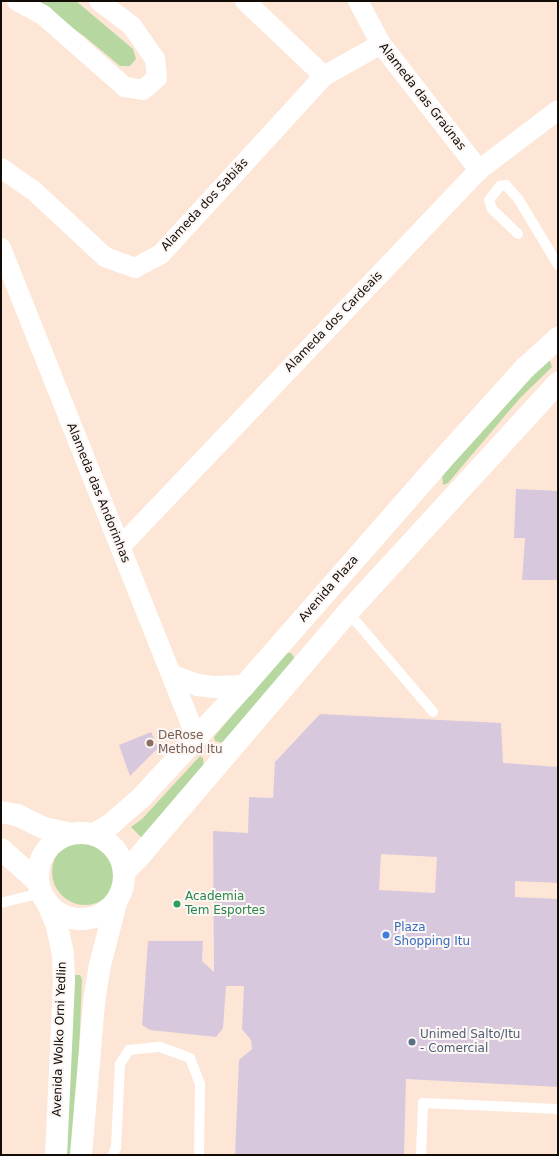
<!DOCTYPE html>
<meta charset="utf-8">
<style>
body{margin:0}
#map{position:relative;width:559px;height:1156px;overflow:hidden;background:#fee6d6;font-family:"DejaVu Sans",sans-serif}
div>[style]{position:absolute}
.green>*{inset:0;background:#b6d8a0}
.round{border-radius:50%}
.building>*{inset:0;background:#d8c8dd}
.lane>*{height:10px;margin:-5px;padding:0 5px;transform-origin:5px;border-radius:5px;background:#fff}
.street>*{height:20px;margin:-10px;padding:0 10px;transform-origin:10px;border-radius:10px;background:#fff}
.secondary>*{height:22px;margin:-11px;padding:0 11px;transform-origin:11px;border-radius:11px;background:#fff}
.secondary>.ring{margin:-11px;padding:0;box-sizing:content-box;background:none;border:22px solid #fff;border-radius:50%}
.dots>*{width:11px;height:11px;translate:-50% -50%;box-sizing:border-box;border:2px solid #fcf7f4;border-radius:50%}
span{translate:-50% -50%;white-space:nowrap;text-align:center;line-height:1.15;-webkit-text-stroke:4px #fcf7f4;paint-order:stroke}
.street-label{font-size:12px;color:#120b06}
.education-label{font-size:12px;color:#785e54}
.left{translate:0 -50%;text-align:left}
.leisure-label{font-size:12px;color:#27864d}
.shop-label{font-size:12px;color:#366cbe}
.service-label{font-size:12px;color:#4e5e75}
.frame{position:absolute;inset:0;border:2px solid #120b06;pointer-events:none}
</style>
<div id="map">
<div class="green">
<i style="clip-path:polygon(33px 1px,76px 1px,133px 49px,136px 59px,130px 66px,120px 66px,84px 36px)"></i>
<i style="clip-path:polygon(549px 358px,552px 367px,520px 398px,448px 483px,443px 485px,442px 474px,512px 392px)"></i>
<i style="clip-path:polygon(286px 652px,291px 653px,294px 657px,293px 662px,223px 743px,215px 741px,214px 737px)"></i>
<i style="clip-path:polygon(200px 756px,203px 758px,204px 768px,144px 840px,131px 827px,142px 819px)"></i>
<i class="round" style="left:52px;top:839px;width:66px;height:66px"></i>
<i style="clip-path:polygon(75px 975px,80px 975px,82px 979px,75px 1155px,63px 1155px)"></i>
</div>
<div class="building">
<i style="clip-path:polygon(516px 489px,558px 491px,558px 580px,522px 580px,525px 538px,514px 538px)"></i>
<i style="clip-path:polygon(evenodd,320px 714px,501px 723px,503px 763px,558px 767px,558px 883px,515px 881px,515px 897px,558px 899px,558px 1087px,406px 1079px,404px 1155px,235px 1155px,239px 1060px,252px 1049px,251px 1040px,242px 1029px,244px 986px,226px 986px,223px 1028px,216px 1037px,150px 1030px,142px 1025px,148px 941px,203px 941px,202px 961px,214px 972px,213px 831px,248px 833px,249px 797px,273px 798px,275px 762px,320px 714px,381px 854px,437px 857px,435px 893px,379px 890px,381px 854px)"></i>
<i style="clip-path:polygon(151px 732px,158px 748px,130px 776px,119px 745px)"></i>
</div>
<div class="lane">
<i style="left:518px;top:234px;width:36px;rotate:-136deg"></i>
<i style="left:492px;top:209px;width:9px;rotate:-108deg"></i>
<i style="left:489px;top:200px;width:18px;rotate:-52deg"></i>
<i style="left:500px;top:186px;width:6px;rotate:-9deg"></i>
<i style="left:506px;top:185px;width:20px;rotate:49deg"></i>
<i style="left:519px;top:200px;width:76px;rotate:59deg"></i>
<i style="left:348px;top:612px;width:131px;rotate:49.6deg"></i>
<i style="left:1px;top:903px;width:41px;rotate:-14deg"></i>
<i style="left:113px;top:1155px;width:8px;rotate:-67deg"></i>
<i style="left:116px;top:1148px;width:84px;rotate:-87.3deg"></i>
<i style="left:120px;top:1064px;width:17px;rotate:-57deg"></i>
<i style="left:129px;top:1050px;width:31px;rotate:-6deg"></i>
<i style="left:160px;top:1047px;width:32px;rotate:20deg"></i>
<i style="left:190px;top:1058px;width:28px;rotate:69deg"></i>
<i style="left:200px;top:1084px;width:71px;rotate:90.8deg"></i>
<i style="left:421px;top:1155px;width:52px;rotate:-87.8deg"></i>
<i style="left:423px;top:1103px;width:135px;rotate:2.5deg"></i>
</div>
<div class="street">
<i style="left:17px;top:1px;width:30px;rotate:28deg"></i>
<i style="left:43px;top:15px;width:109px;rotate:41.3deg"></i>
<i style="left:125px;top:87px;width:18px;rotate:9deg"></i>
<i style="left:143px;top:90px;width:18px;rotate:-41deg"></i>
<i style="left:157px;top:78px;width:19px;rotate:-96deg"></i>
<i style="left:155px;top:59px;width:40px;rotate:-124.9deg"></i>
<i style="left:132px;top:26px;width:41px;rotate:-142.9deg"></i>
<i style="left:245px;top:1px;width:109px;rotate:43.5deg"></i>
<i style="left:358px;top:1px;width:49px;rotate:61.9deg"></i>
<i style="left:381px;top:44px;width:160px;rotate:52.1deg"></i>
<i style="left:1px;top:168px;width:39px;rotate:35deg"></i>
<i style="left:33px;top:190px;width:98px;rotate:42.9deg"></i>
<i style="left:105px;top:257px;width:32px;rotate:20deg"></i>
<i style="left:135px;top:268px;width:30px;rotate:-28deg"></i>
<i style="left:161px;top:254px;width:241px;rotate:-47.5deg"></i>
<i style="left:324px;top:76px;width:65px;rotate:-29.3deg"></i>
<i style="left:1px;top:248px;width:526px;rotate:68.26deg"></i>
<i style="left:120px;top:547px;width:521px;rotate:-46.4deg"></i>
<i style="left:479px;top:170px;width:99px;rotate:-37.2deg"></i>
</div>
<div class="secondary">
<i style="left:173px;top:676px;width:27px;rotate:20deg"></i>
<i style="left:198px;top:685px;width:17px;rotate:7deg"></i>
<i style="left:215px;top:687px;width:29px;rotate:-2deg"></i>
<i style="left:1px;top:812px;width:16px;rotate:11deg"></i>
<i style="left:17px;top:815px;width:30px;rotate:26deg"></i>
<i style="left:44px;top:828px;width:25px;rotate:12deg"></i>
<i class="ring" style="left:38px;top:833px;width:64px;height:64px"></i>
<i style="left:94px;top:834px;width:20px;rotate:-30deg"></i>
<i style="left:111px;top:824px;width:40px;rotate:-41deg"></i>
<i style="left:141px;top:798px;width:152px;rotate:-47.4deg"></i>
<i style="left:244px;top:686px;width:298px;rotate:-48.8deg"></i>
<i style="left:440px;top:462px;width:127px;rotate:-47.9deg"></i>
<i style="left:525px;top:368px;width:45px;rotate:-42.3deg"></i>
<i style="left:1px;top:849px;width:50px;rotate:41.7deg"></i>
<i style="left:125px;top:871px;width:18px;rotate:-45deg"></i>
<i style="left:138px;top:858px;width:323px;rotate:-49.5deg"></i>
<i style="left:348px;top:612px;width:311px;rotate:-47.5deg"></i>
<i style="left:47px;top:902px;width:26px;rotate:67deg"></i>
<i style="left:57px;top:926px;width:30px;rotate:78deg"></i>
<i style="left:63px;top:955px;width:26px;rotate:88deg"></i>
<i style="left:64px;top:981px;width:174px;rotate:92.6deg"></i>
<i style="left:81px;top:1155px;width:154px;rotate:-85.1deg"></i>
<i style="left:94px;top:1002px;width:33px;rotate:-81deg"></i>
<i style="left:99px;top:969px;width:68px;rotate:-75.6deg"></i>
</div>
<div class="dots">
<i style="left:150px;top:743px;background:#8d6e63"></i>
<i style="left:177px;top:904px;background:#2e9e5b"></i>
<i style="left:386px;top:935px;background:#3f7fe0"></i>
<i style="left:412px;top:1042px;background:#5c6f8a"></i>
</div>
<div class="street-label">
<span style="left:422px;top:97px;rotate:52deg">Alameda das Graúnas</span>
<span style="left:205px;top:205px;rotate:-47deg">Alameda dos Sabiás</span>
<span style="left:334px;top:322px;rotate:-46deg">Alameda dos Cardeais</span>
<span style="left:98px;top:493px;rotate:68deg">Alameda das Andorinhas</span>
<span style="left:329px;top:589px;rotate:-49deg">Avenida Plaza</span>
<span style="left:60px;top:1039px;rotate:-88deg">Avenida Wolko Orni Yedlin</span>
</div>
<div class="education-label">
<span class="left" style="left:158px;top:743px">DeRose<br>Method Itu</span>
</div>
<div class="leisure-label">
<span class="left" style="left:185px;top:904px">Academia<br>Tem Esportes</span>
</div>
<div class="shop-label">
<span class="left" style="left:394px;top:935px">Plaza<br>Shopping Itu</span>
</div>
<div class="service-label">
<span class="left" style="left:420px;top:1042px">Unimed Salto/Itu<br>- Comercial</span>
</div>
<div class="frame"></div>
</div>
